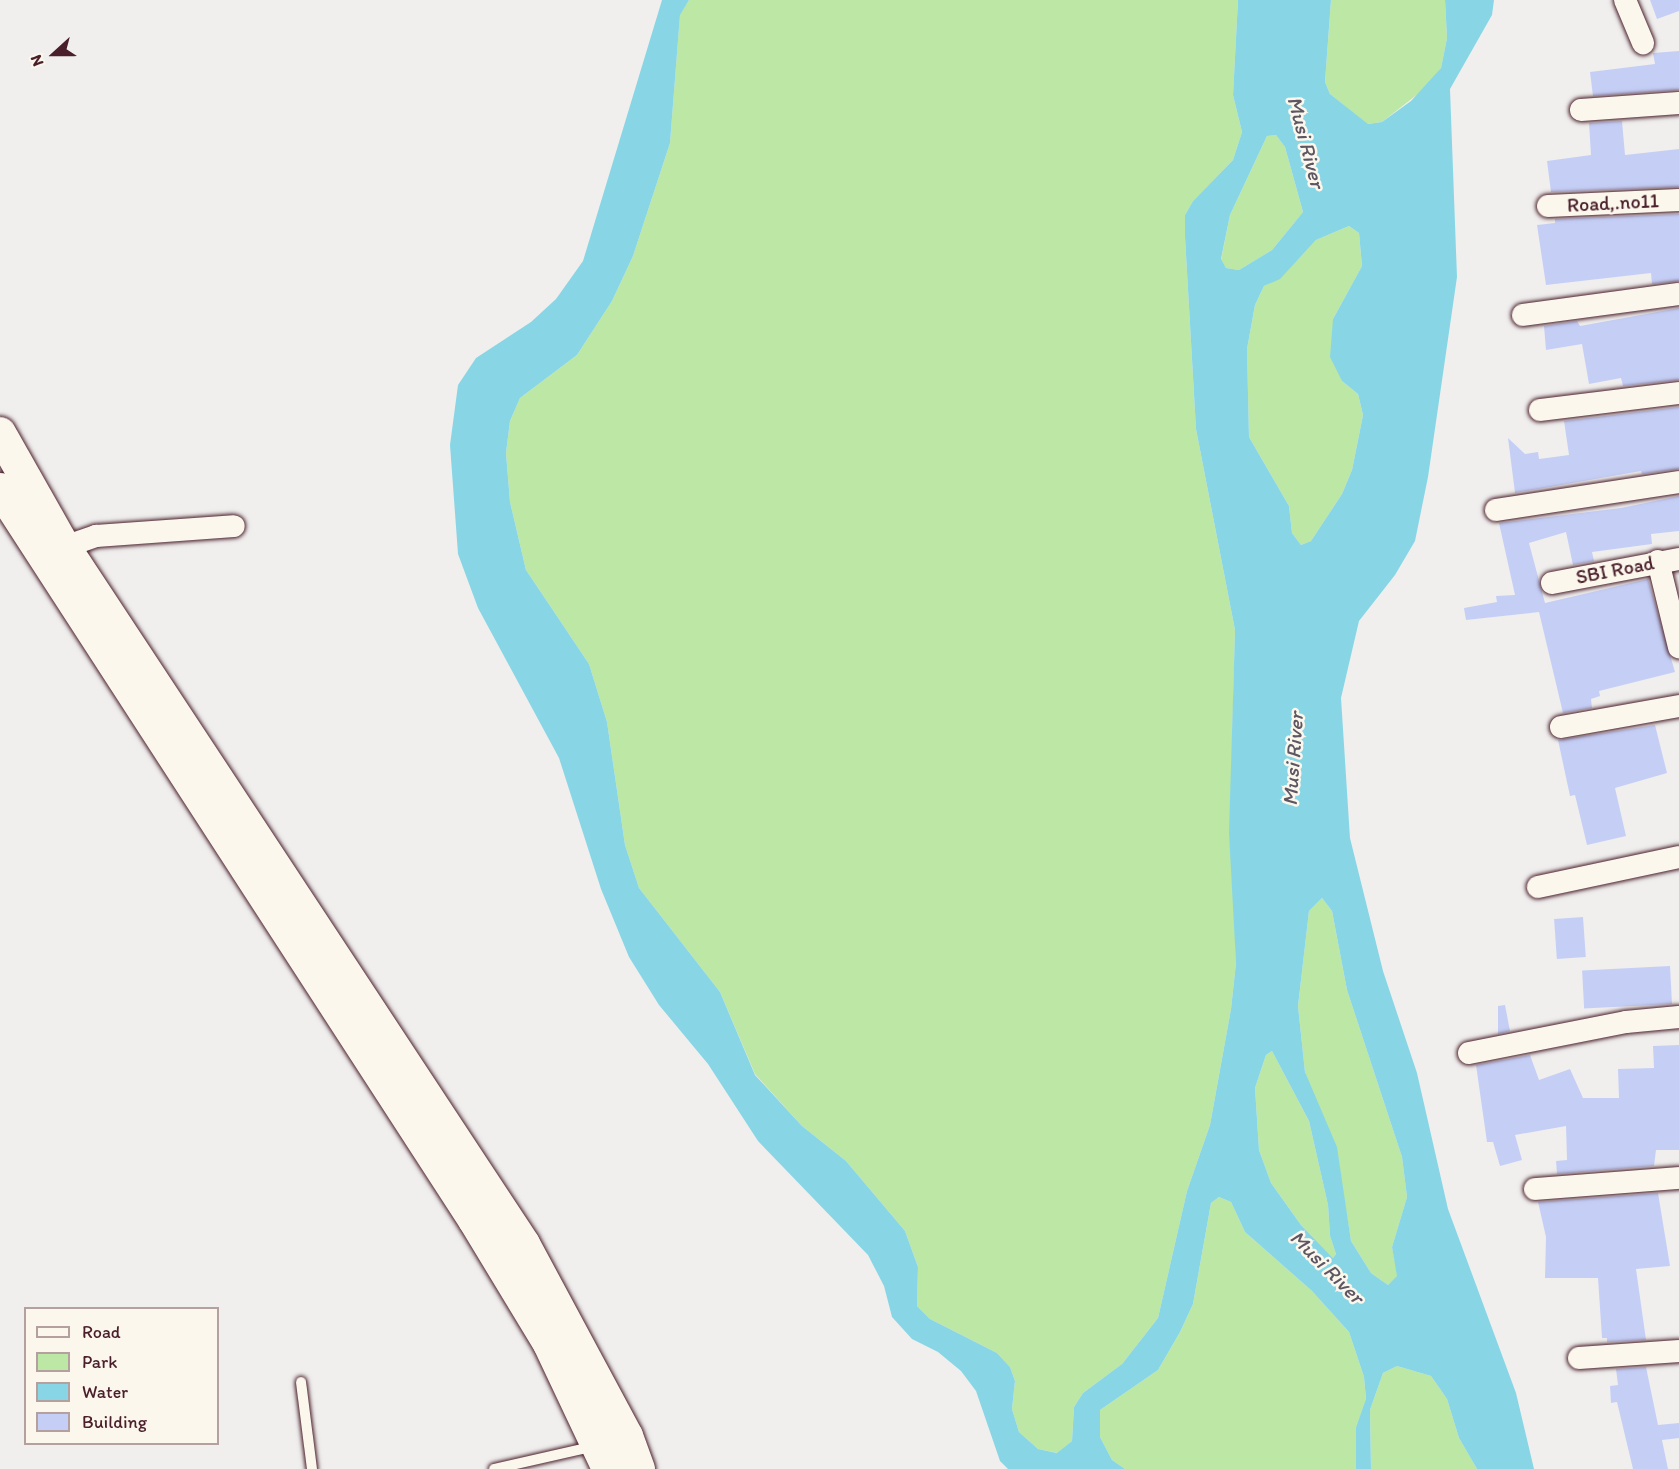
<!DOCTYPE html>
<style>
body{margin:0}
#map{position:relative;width:1679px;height:1469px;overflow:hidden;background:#f0efee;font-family:Itim,sans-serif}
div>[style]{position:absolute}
.green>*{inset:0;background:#bde7a4}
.water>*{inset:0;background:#88d6e5}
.building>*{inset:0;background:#c5cff6;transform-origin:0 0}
.roads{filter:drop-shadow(0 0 2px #4a1f2b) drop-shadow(0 0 2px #4a1f2b)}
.lane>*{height:10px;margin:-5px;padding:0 5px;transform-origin:5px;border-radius:5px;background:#fbf7ec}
.street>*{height:22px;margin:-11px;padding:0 11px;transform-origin:11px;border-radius:11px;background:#fbf7ec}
.secondary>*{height:32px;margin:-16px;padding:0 16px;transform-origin:16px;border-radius:16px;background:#fbf7ec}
span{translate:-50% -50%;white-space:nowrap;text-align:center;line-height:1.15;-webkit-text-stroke:5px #fbf7ec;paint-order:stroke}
.street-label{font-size:20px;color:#4a1f2b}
.water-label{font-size:21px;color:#5d5663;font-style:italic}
.legend{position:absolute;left:24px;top:1307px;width:195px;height:138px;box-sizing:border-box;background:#fbf7ec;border:2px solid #b4a19f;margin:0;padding:8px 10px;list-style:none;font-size:18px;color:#4a1f2b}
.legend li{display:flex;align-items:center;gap:12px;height:30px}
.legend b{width:30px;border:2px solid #b4a19f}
.north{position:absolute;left:24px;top:24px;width:60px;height:60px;-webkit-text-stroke:4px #fbf7ec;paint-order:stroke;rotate:249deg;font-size:16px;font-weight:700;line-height:24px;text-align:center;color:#4a1f2b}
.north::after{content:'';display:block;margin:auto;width:21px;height:27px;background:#4a1f2b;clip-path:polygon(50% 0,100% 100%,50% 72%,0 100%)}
</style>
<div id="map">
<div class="green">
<i style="clip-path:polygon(689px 0,1238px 0,1233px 95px,1242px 132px,1233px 160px,1193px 201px,1185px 215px,1185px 237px,1196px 429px,1235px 630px,1232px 745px,1236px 963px,1231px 1009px,1210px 1125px,1187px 1191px,1158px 1318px,1122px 1364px,1083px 1393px,1074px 1407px,1072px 1441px,1058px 1453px,1038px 1449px,1019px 1432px,1012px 1409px,1015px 1381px,1010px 1367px,997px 1353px,930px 1319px,917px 1306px,918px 1267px,905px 1231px,846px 1161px,802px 1126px,755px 1074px,720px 992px,639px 888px,625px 845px,607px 722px,589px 664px,526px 570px,510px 502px,506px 453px,510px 421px,520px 398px,577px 355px,612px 301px,633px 256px,670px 143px,680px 14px)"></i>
<i style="clip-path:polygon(1331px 0,1445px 0,1447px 38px,1441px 68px,1428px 86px,1382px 122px,1367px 124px,1330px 94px,1325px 82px)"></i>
<i style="clip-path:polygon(1276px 135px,1285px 147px,1303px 212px,1272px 250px,1239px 270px,1226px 268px,1221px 260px,1230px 215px,1267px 136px)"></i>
<i style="clip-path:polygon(1349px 226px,1359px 233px,1362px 266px,1333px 319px,1342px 381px,1358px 394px,1363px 415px,1352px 470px,1342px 494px,1311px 541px,1301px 545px,1292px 533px,1289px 506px,1249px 437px,1247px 349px,1255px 305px,1264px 286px,1280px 278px,1316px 240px)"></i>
<i style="clip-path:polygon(1322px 898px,1332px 911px,1347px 990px,1402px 1157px,1407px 1197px,1392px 1247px,1398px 1276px,1388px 1285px,1371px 1273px,1351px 1241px,1342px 1186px,1305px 1072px,1298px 1006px,1309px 911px)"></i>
<i style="clip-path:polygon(1272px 1051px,1309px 1121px,1328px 1205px,1330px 1236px,1336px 1254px,1333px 1258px,1301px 1225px,1271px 1183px,1259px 1150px,1255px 1088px,1266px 1055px)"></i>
<i style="clip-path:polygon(1219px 1197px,1231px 1202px,1245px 1232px,1312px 1291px,1349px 1332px,1364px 1377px,1366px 1400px,1356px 1427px,1356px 1469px,1125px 1469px,1112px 1460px,1100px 1437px,1100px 1410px,1158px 1370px,1180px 1332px,1193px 1304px,1211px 1203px)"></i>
<i style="clip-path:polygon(1397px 1366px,1431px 1376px,1447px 1399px,1459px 1438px,1477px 1469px,1371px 1469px,1370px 1410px,1383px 1373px)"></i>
</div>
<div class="water">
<i style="clip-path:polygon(evenodd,662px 0,689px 0,680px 15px,670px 143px,633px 256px,612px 301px,577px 355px,520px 398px,510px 421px,506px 453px,510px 502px,526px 570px,589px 664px,607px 722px,625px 845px,639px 888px,720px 992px,755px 1075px,802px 1126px,846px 1161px,905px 1231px,918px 1267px,917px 1306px,930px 1319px,997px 1353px,1010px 1367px,1015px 1381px,1012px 1409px,1019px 1432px,1038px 1449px,1057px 1453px,1072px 1441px,1074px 1407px,1083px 1393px,1122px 1364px,1158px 1318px,1187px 1191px,1210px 1125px,1231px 1009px,1236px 963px,1229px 833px,1235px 630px,1196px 429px,1185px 237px,1185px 215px,1193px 201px,1233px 160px,1242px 132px,1233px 95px,1238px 0,1331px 0,1325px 82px,1330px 94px,1368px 124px,1382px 122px,1411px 101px,1441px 68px,1447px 38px,1445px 0,1494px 0,1492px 15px,1450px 89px,1457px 277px,1428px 477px,1415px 541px,1395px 575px,1359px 621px,1341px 698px,1350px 838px,1383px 971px,1417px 1073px,1448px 1209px,1516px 1393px,1534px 1469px,1477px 1469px,1459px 1438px,1447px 1399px,1431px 1376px,1397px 1366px,1383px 1373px,1370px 1410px,1371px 1469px,1356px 1469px,1356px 1427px,1366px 1399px,1364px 1377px,1349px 1332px,1312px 1291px,1245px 1232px,1231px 1202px,1219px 1197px,1211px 1203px,1193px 1304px,1180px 1332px,1158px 1370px,1100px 1410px,1100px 1437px,1112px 1460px,1125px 1469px,1008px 1469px,1000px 1461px,976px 1391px,961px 1371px,938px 1352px,912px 1339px,892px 1317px,884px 1286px,868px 1255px,758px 1141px,708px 1064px,659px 1005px,629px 957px,601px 889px,559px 758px,478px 608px,458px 554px,450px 445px,458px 385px,476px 358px,531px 322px,556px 299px,583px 261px,662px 0,1276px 135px,1285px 147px,1303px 212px,1272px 250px,1239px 270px,1226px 268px,1221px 259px,1230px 215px,1267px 136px,1276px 135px,662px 0,1349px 226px,1359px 233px,1362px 266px,1333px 319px,1330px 357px,1342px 381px,1358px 394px,1363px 415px,1352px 470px,1342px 494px,1311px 541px,1301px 545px,1292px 533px,1289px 506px,1249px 437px,1247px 349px,1255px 305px,1264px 286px,1280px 279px,1316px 240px,1349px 226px,662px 0,1322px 898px,1332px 911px,1347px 990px,1402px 1157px,1407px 1197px,1392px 1247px,1397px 1276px,1388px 1285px,1371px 1273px,1351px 1241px,1337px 1147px,1305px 1072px,1298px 1006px,1309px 911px,1322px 898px,662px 0,1272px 1051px,1309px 1121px,1328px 1205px,1330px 1236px,1336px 1254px,1333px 1258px,1301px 1225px,1271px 1183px,1259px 1150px,1255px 1088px,1266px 1055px,1272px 1051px)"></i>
</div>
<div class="building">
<i style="clip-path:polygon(1650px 0,1679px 0,1679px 11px,1657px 19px)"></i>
<i style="clip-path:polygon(1679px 51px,1679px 90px,1593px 96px,1590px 72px,1655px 64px,1653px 53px)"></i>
<i style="clip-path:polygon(1622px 121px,1625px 155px,1679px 149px,1679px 187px,1551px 192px,1547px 161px,1591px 155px,1589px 123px)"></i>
<i style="clip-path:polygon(1679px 214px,1679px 281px,1652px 284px,1651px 273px,1546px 285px,1537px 225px,1555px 223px,1555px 219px)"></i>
<i style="clip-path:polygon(1679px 308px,1679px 380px,1623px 386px,1621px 378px,1589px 384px,1582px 344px,1546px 350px,1544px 326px,1577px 321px,1580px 326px)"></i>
<i style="clip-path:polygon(1679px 407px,1679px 469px,1642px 474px,1641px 471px,1515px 493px,1508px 438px,1525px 454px,1538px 452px,1539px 459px,1569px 455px,1564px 421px)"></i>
<i style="clip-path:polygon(1679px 496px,1679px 531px,1651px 534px,1652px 544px,1592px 552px,1594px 561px,1573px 565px,1566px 532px,1529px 543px,1545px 603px,1648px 579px,1675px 672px,1599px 691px,1600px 696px,1591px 699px,1592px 708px,1563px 713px,1539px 612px,1466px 620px,1464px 608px,1497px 602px,1496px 596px,1515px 595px,1499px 523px,1621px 508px)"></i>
<i style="clip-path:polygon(1655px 725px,1667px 773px,1615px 788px,1626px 836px,1587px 845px,1575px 795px,1570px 796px,1558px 740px)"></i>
<i style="left:1583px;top:917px;width:40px;height:29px;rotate:86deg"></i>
<i style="left:1670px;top:966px;width:38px;height:88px;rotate:87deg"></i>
<i style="clip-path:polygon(1505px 1005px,1510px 1031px,1498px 1034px,1498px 1006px)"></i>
<i style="clip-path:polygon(1679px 1045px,1679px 1150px,1656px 1150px,1654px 1166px,1557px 1174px,1556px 1161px,1567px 1160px,1566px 1126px,1515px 1135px,1522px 1160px,1500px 1166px,1493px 1142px,1487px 1142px,1476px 1065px,1530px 1055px,1539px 1080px,1570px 1069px,1583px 1098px,1619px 1098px,1618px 1069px,1654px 1068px,1653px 1046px)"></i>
<i style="clip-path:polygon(1658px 1193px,1670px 1266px,1636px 1269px,1646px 1340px,1607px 1342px,1607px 1338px,1602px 1338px,1598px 1278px,1545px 1278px,1546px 1237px,1538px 1202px)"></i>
<i style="clip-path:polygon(1646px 1367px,1658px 1425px,1679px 1423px,1679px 1438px,1662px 1440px,1668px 1469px,1633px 1469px,1617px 1402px,1611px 1403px,1610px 1386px,1618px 1385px,1616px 1369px)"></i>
</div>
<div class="roads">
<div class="lane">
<i style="left:301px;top:1382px;width:88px;rotate:82.8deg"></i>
<i style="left:494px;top:1469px;width:104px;rotate:-12.8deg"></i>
</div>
<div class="street">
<i style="left:1625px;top:0;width:47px;rotate:67.3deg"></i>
<i style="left:1581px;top:110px;width:98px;rotate:-4.1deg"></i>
<i style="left:1548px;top:206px;width:131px;rotate:-2.6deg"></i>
<i style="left:1523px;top:315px;width:157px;rotate:-7.7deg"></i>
<i style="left:1540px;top:410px;width:140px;rotate:-7deg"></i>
<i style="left:1496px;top:510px;width:185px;rotate:-8.7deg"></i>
<i style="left:50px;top:552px;width:49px;rotate:-19.2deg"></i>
<i style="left:96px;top:536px;width:138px;rotate:-4.1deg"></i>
<i style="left:1658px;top:561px;width:89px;rotate:76.3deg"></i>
<i style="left:1552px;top:583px;width:129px;rotate:-10.7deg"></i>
<i style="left:1561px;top:727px;width:120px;rotate:-10.1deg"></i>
<i style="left:1538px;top:887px;width:144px;rotate:-12deg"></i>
<i style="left:1469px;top:1053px;width:160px;rotate:-11.2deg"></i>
<i style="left:1626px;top:1022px;width:53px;rotate:-5.4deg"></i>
<i style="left:1535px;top:1189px;width:144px;rotate:-4.4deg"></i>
<i style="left:1579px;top:1358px;width:100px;rotate:-4deg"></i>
</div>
<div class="secondary">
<i style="left:0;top:433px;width:130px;rotate:60.5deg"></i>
<i style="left:64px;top:546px;width:836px;rotate:56.61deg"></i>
<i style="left:524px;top:1244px;width:218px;rotate:61.8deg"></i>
<i style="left:627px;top:1436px;width:35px;rotate:70deg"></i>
<i style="left:0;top:489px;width:871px;rotate:57.04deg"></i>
<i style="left:474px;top:1220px;width:145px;rotate:58.8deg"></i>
<i style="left:549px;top:1344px;width:138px;rotate:64.7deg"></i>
</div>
</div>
<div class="street-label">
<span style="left:1613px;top:203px;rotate:-3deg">Road,.no11</span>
<span style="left:1615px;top:570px;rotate:-11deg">SBI Road</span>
</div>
<div class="water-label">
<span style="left:1306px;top:142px;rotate:75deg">Musi River</span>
<span style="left:1293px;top:759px;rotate:-86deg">Musi River</span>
<span style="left:1327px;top:1267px;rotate:45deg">Musi River</span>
</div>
<ul class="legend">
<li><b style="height:8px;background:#fbf7ec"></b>Road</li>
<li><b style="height:16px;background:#bde7a4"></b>Park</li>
<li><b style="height:16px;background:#88d6e5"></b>Water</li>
<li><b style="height:16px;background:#c5cff6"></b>Building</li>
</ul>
<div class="north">N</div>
</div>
